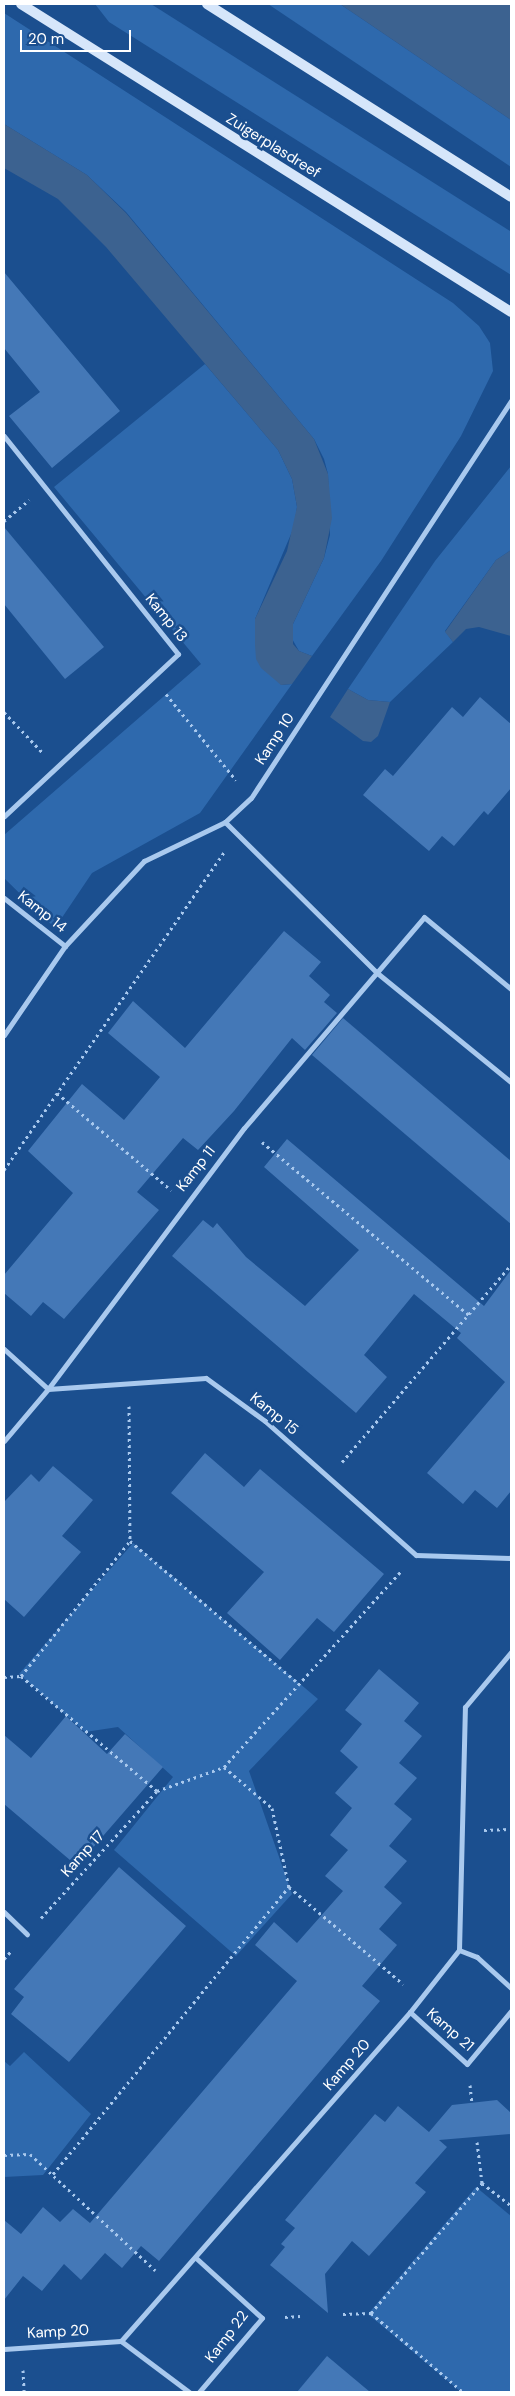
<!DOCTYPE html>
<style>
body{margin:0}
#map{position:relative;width:515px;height:2396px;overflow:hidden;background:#1b4f8f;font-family:"DM Sans",sans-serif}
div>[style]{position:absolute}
.green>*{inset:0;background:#2e69ad}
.water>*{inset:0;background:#3c6290}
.building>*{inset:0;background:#4478b7}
.path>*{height:3px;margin-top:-1.5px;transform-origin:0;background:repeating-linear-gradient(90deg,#a9c9ee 0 2.5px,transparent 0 6.5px)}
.minor>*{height:5px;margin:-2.5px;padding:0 2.5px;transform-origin:2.5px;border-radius:2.5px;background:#a9c9ee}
.secondary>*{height:10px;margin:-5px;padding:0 5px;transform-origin:5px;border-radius:5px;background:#d6e6fa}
span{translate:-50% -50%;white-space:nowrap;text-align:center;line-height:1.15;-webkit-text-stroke:5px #1b4f8f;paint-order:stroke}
.street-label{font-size:15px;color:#fff}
.frame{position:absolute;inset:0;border:5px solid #fff;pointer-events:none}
.scale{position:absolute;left:20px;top:30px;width:111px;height:22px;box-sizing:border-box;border:2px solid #fff;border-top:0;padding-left:6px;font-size:15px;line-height:18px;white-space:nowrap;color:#fff;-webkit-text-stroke:4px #1b4f8f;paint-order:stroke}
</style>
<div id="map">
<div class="green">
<i style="clip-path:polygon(95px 4px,151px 4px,510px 231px,511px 275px,109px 22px)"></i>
<i style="clip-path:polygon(268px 4px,340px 4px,511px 120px,511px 167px)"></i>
<i style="clip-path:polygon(4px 13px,453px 303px,479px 326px,490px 343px,493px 371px,461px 436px,381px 561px,312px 656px,299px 651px,291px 637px,293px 624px,324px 558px,330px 535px,328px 474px,324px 459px,314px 439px,126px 212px,87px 175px,4px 124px)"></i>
<i style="clip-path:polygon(205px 364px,278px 450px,292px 479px,297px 507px,294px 527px,255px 619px,281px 685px,292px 684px,200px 813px,92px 873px,55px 928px,4px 878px,4px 835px,201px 664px,54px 487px)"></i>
<i style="clip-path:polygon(511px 466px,511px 550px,496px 560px,445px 631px,453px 642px,390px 702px,368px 700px,348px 689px,435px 561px)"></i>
<i style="clip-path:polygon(133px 1543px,318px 1699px,249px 1771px,292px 1894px,236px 1956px,114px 1850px,173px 1777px,118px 1727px,85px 1732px,19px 1674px)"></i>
<i style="clip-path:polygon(24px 2052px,91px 2114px,43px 2175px,4px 2177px,4px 2061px,10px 2066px)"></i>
<i style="clip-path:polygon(476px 2187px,511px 2216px,511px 2392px,461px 2392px,368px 2314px)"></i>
</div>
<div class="water">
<i style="clip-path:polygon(340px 4px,511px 4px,511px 120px)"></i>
<i style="clip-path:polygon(4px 124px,87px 175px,126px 213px,314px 439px,328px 474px,332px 518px,324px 558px,293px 624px,293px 644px,299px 651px,312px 656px,292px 684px,281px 685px,261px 668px,256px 659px,255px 645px,255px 619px,287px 551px,297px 507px,292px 479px,278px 450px,106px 247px,58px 199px,4px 168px)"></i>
<i style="clip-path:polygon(511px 550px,511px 636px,479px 627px,466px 629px,453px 642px,445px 632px,496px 560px)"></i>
<i style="clip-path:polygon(348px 689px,368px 700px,390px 702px,378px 736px,371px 742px,363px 741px,330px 717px)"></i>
</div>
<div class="building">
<i style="clip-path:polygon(4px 272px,120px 411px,52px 468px,9px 416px,40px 392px,4px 348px)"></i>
<i style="clip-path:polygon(4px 527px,104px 647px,65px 679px,4px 604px)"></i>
<i style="clip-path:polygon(480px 697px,511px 724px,511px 788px,488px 815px,484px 811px,454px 846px,442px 836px,429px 851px,363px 795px,385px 769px,393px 776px,452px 707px,463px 717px)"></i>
<i style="clip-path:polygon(284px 931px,321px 962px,309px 976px,330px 995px,324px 1002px,337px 1013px,305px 1050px,292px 1038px,234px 1111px,198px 1150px,183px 1138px,137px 1192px,159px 1210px,64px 1319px,43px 1302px,31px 1316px,4px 1293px,4px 1275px,73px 1193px,28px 1151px,82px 1084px,124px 1120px,160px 1077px,108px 1033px,133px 1001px,185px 1048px)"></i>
<i style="clip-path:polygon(343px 1018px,511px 1161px,511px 1224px,312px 1055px)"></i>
<i style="clip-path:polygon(287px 1139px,484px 1306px,511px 1270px,511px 1491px,497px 1508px,475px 1490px,463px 1504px,427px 1473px,505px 1382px,457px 1338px,461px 1333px,414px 1294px,364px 1355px,387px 1377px,356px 1413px,172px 1256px,203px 1220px,213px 1228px,217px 1223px,246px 1257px,305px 1306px,359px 1250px,264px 1167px)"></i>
<i style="clip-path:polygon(205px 1453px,244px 1487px,260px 1469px,384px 1574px,334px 1632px,317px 1618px,280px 1660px,227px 1613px,264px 1572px,171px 1493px)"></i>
<i style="clip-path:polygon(53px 1466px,93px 1500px,62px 1536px,81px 1552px,24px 1617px,4px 1599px,4px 1502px,31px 1474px,39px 1482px)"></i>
<i style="clip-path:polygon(379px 1669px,419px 1703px,404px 1721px,422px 1736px,399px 1763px,417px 1778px,394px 1804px,412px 1819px,389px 1846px,407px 1861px,384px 1887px,402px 1903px,379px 1929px,397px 1945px,362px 1986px,380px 2001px,159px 2261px,141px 2246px,122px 2268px,105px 2253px,81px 2280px,64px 2264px,42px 2291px,23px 2276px,4px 2300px,4px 2220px,21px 2234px,43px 2207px,60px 2222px,73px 2209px,90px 2223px,297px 1981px,255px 1945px,274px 1922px,297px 1943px,343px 1891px,325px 1876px,348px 1850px,330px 1835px,352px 1808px,335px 1793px,358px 1767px,340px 1751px,362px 1724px,345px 1710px)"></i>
<i style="clip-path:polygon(66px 1716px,107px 1754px,125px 1734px,163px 1767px,77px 1866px,4px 1804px,4px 1735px,31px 1758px)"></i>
<i style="clip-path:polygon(119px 1867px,186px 1926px,69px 2062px,11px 2014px,24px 1997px,14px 1989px)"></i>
<i style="clip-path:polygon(497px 2100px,511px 2113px,511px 2134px,439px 2140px,447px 2147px,415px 2183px,426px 2192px,369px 2256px,352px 2241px,325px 2274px,328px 2313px,270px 2265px,285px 2247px,281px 2244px,295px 2228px,285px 2220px,375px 2114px,385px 2122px,398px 2106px,429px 2132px,452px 2105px)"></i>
<i style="clip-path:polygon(327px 2356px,370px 2392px,297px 2392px)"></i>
</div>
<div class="path">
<i style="left:4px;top:521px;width:33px;rotate:-40deg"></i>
<i style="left:166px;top:694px;width:111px;rotate:50.9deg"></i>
<i style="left:4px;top:712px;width:55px;rotate:46.5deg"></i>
<i style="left:57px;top:1093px;width:150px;rotate:40.4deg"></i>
<i style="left:262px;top:1142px;width:271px;rotate:39.9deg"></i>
<i style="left:4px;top:1170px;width:387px;rotate:-55.3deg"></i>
<i style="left:129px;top:1406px;width:135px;rotate:89.6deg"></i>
<i style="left:130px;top:1541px;width:221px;rotate:40.2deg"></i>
<i style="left:342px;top:1462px;width:260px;rotate:-49.4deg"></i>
<i style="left:21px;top:1676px;width:178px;rotate:40.2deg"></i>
<i style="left:157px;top:1791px;width:71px;rotate:-19.7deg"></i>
<i style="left:224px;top:1767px;width:266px;rotate:-47.9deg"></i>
<i style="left:4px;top:1677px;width:17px;rotate:-3deg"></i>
<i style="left:21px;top:1676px;width:174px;rotate:-51.1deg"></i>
<i style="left:224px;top:1767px;width:63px;rotate:40.5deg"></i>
<i style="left:272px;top:1808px;width:81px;rotate:77.9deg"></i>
<i style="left:289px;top:1887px;width:150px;rotate:40.4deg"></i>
<i style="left:484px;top:1830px;width:27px;rotate:-2deg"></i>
<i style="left:41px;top:1918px;width:172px;rotate:-47.6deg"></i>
<i style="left:4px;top:1959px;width:12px;rotate:-48deg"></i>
<i style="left:470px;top:2085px;width:19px;rotate:84deg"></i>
<i style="left:477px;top:2142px;width:41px;rotate:83deg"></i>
<i style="left:4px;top:2155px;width:26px;rotate:-2deg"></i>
<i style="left:30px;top:2154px;width:171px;rotate:42.9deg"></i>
<i style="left:53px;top:2174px;width:372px;rotate:-50.6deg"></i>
<i style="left:371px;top:2313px;width:171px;rotate:-49.5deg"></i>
<i style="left:482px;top:2183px;width:37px;rotate:38deg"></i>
<i style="left:343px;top:2314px;width:28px;rotate:-2deg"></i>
<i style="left:371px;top:2313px;width:121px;rotate:40.7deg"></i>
<i style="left:285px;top:2317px;width:15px;rotate:-4deg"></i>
<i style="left:23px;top:2370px;width:22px;rotate:87deg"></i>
</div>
<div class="minor">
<i style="left:4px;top:436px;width:279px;rotate:51.4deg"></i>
<i style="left:178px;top:654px;width:238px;rotate:137deg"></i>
<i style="left:225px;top:822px;width:213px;rotate:44.8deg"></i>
<i style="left:376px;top:972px;width:174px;rotate:39.2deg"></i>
<i style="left:4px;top:898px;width:78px;rotate:38.2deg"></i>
<i style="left:4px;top:1035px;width:108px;rotate:-55.6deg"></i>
<i style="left:65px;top:946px;width:116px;rotate:-47.1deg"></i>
<i style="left:144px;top:861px;width:90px;rotate:-25.7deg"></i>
<i style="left:225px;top:822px;width:35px;rotate:-43deg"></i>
<i style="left:251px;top:798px;width:475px;rotate:-56.8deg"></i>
<i style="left:4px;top:1349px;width:59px;rotate:42.3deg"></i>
<i style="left:48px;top:1389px;width:158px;rotate:-4deg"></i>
<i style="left:206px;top:1378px;width:73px;rotate:36.1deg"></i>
<i style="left:265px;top:1421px;width:202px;rotate:41.6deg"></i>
<i style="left:416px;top:1555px;width:95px;rotate:1.8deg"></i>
<i style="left:4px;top:1441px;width:68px;rotate:-49.8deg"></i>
<i style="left:48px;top:1389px;width:326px;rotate:-53.1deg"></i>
<i style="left:244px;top:1128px;width:277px;rotate:-49.5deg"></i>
<i style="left:424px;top:917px;width:113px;rotate:39.6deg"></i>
<i style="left:4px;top:1912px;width:32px;rotate:44deg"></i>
<i style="left:459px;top:1950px;width:19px;rotate:21deg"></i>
<i style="left:477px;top:1957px;width:46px;rotate:42.4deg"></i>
<i style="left:410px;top:2012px;width:77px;rotate:42.4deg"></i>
<i style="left:467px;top:2064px;width:69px;rotate:-50.3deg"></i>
<i style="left:196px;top:2258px;width:89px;rotate:42.3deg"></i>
<i style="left:262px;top:2318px;width:97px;rotate:130.4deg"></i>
<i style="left:121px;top:2341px;width:85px;rotate:36.9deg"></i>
<i style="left:4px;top:2349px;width:117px;rotate:-3.9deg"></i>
<i style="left:121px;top:2341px;width:438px;rotate:-48.7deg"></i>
<i style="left:410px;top:2012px;width:79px;rotate:-51.7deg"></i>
<i style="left:459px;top:1950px;width:243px;rotate:-88.6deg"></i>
<i style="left:465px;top:1707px;width:72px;rotate:-50.1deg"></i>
</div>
<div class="secondary">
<i style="left:21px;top:4px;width:579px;rotate:32.15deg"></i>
<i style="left:207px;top:4px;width:360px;rotate:32.4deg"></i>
</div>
<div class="street-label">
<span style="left:273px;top:146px;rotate:32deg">Zuigerplasdreef</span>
<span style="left:166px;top:618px;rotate:51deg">Kamp 13</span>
<span style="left:275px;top:739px;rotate:-57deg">Kamp 10</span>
<span style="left:42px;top:912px;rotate:38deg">Kamp 14</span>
<span style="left:196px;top:1169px;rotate:-52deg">Kamp 11</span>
<span style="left:274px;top:1414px;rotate:39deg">Kamp 15</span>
<span style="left:83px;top:1854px;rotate:-48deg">Kamp 17</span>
<span style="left:450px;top:2030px;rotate:41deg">Kamp 21</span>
<span style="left:347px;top:2065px;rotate:-49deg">Kamp 20</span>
<span style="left:58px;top:2332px;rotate:-3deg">Kamp 20</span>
<span style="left:227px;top:2337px;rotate:-53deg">Kamp 22</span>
</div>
<div class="frame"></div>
<div class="scale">20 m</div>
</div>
